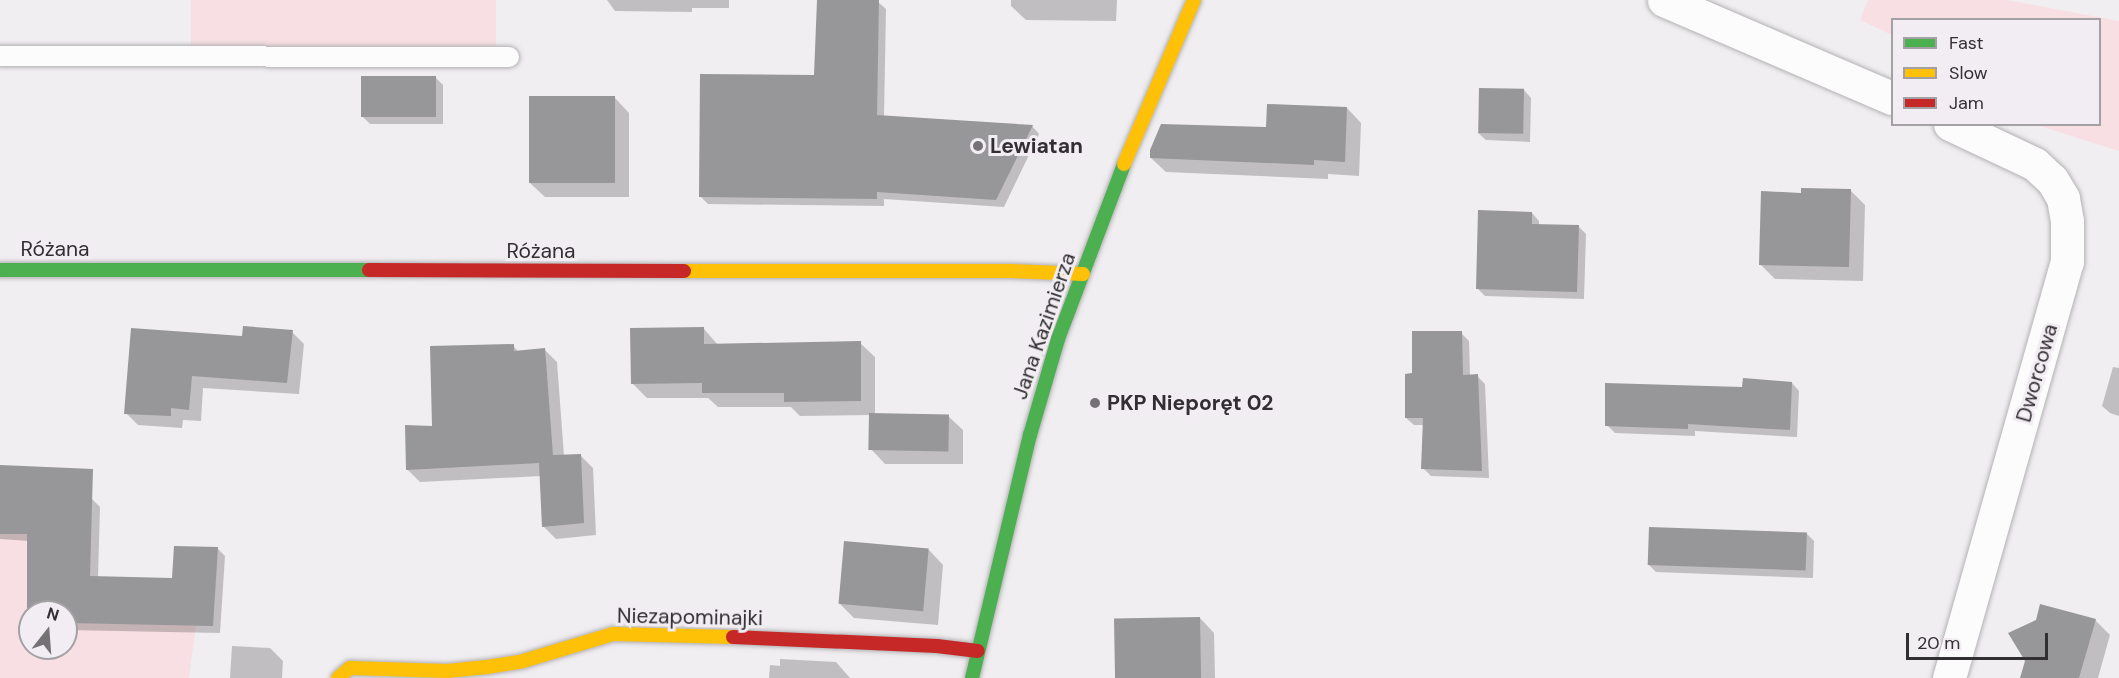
<!DOCTYPE html>
<meta charset="utf-8">
<style>
body{margin:0}
#map{position:relative;width:2119px;height:678px;overflow:hidden;background:#f0eef1;font-family:"DM Sans",sans-serif}
div>[style]{position:absolute}
.green>*{inset:0;background:#f7dfe3;transform-origin:0 0}
.shadow>*{inset:0;background:#0003}
.building>*{inset:0;background:#979698;transform-origin:0 0}
.roads{filter:drop-shadow(0 0 2px #b4b2b4) drop-shadow(0 0 2px #b4b2b4)}
.lane>*{height:20px;margin:-10px;padding:0 10px;transform-origin:10px;border-radius:10px;background:#fdfcfd}
.street>*{height:33px;margin:-16.5px;padding:0 16.5px;transform-origin:16.5px;border-radius:16.5px;background:#fdfcfd}
.fast>*{height:14px;margin:-7px;padding:0 7px;transform-origin:7px;border-radius:7px;background:#4caf50}
.slow>*{height:14px;margin:-7px;padding:0 7px;transform-origin:7px;border-radius:7px;background:#ffc107}
.jam>*{height:14px;margin:-7px;padding:0 7px;transform-origin:7px;border-radius:7px;background:#c62828}
.dots>*{width:16px;height:16px;translate:-50% -50%;box-sizing:border-box;border:3px solid #f1edf2;border-radius:50%}
span{translate:-50% -50%;white-space:nowrap;text-align:center;line-height:1.15;-webkit-text-stroke:6px #f1edf2;paint-order:stroke}
.poi-label{font-size:21px;color:#312f31;font-weight:700}
.left{translate:0 -50%;text-align:left}
.street-label{font-size:21px;color:#312f31}
.legend{position:absolute;left:1891px;top:18px;width:210px;height:108px;box-sizing:border-box;background:#f1edf2;border:2px solid #a4a1a5;margin:0;padding:8px 10px;list-style:none;font-size:18px;color:#312f31}
.legend li{display:flex;align-items:center;gap:12px;height:30px}
.legend b{width:30px;border:2px solid #a4a1a5}
.north{position:absolute;left:18px;top:600px;width:60px;height:60px;box-sizing:border-box;background:#f1edf2;border:2px solid #a4a1a5;border-radius:50%;rotate:17deg;font-size:16px;font-weight:700;line-height:24px;text-align:center;color:#312f31}
.north::after{content:'';display:block;margin:auto;width:21px;height:27px;background:#747274;clip-path:polygon(50% 0,100% 100%,50% 72%,0 100%)}
.scale{position:absolute;left:1906px;top:633px;width:142px;height:27px;box-sizing:border-box;border:3px solid #312f31;border-top:0;padding-left:8px;font-size:18px;line-height:21px;white-space:nowrap;color:#312f31;-webkit-text-stroke:4px #f1edf2;paint-order:stroke}
</style>
<div id="map">
<div class="green">
<i style="left:191px;top:0;width:305px;height:50px"></i>
<i style="clip-path:polygon(1868px 0,2007px 0,2119px 21px,2119px 151px,2037px 125px,2100px 124px,2100px 20px,1892px 20px,1892px 35px,1860px 20px)"></i>
<i style="clip-path:polygon(0 534px,27px 534px,27px 622px,30px 623px,30px 648px,66px 648px,66px 623px,196px 625px,189px 678px,0 678px)"></i>
</div>
<div class="shadow">
<i style="clip-path:polygon(607px 0,729px 0,729px 8px,692px 8px,692px 12px,615px 11px)"></i>
<i style="clip-path:polygon(818px 0,871px 0,878px 2px,886px 9px,884px 117px,1032px 126px,1039px 134px,1004px 207px,884px 199px,884px 206px,708px 204px,701px 197px,815px 77px)"></i>
<i style="clip-path:polygon(1011px 0,1117px 0,1116px 21px,1026px 20px,1011px 6px)"></i>
<i style="clip-path:polygon(435px 77px,443px 85px,443px 124px,370px 124px,363px 117px)"></i>
<i style="clip-path:polygon(1524px 90px,1531px 98px,1530px 142px,1486px 140px,1478px 133px)"></i>
<i style="clip-path:polygon(615px 98px,629px 113px,629px 197px,545px 197px,530px 183px)"></i>
<i style="clip-path:polygon(1347px 108px,1361px 123px,1359px 176px,1328px 174px,1328px 179px,1166px 172px,1151px 158px)"></i>
<i style="clip-path:polygon(1850px 190px,1865px 205px,1863px 281px,1775px 279px,1760px 264px,1803px 194px)"></i>
<i style="clip-path:polygon(1532px 213px,1539px 221px,1539px 225px,1578px 226px,1586px 234px,1584px 299px,1485px 296px,1477px 288px)"></i>
<i style="clip-path:polygon(704px 329px,718px 345px,860px 343px,875px 357px,875px 415px,948px 416px,963px 430px,963px 464px,885px 464px,871px 449px,871px 415px,800px 416px,791px 407px,718px 407px,708px 398px,647px 398px,632px 383px)"></i>
<i style="clip-path:polygon(292px 332px,304px 344px,299px 394px,203px 388px,201px 421px,183px 420px,182px 428px,138px 425px,126px 413px,244px 338px)"></i>
<i style="clip-path:polygon(1461px 333px,1469px 341px,1470px 376px,1477px 376px,1485px 384px,1489px 478px,1431px 476px,1423px 468px,1424px 425px,1414px 425px,1406px 418px,1414px 375px)"></i>
<i style="clip-path:polygon(513px 346px,519px 352px,544px 349px,557px 362px,564px 456px,581px 456px,593px 468px,596px 535px,556px 539px,543px 526px,541px 476px,420px 482px,407px 469px,434px 427px)"></i>
<i style="clip-path:polygon(2113px 367px,2119px 368px,2119px 416px,2110px 413px,2102px 406px)"></i>
<i style="clip-path:polygon(1792px 383px,1799px 391px,1797px 437px,1695px 431px,1695px 436px,1615px 433px,1607px 425px,1743px 389px)"></i>
<i style="clip-path:polygon(0 498px,92px 499px,100px 507px,98px 578px,174px 580px,217px 548px,225px 556px,220px 633px,66px 630px,66px 612px,30px 612px,30px 624px,29px 541px,0 539px)"></i>
<i style="clip-path:polygon(1806px 533px,1814px 541px,1813px 578px,1656px 572px,1648px 564px)"></i>
<i style="clip-path:polygon(929px 550px,943px 565px,938px 625px,854px 618px,839px 603px)"></i>
<i style="clip-path:polygon(1200px 618px,1214px 633px,1215px 678px,1117px 678px)"></i>
<i style="clip-path:polygon(2095px 620px,2110px 635px,2098px 678px,2023px 678px)"></i>
<i style="clip-path:polygon(232px 646px,270px 648px,283px 661px,282px 678px,230px 678px)"></i>
<i style="clip-path:polygon(780px 659px,836px 662px,850px 678px,769px 678px,770px 665px,780px 666px)"></i>
</div>
<div class="building">
<i style="clip-path:polygon(817px 0,879px 0,877px 115px,1033px 125px,996px 200px,877px 192px,877px 199px,699px 197px,700px 74px,814px 75px)"></i>
<i style="left:361px;top:76px;width:75px;height:41px"></i>
<i style="left:1479px;top:88px;width:45px;height:45px;rotate:1deg"></i>
<i style="left:615px;top:96px;width:87px;height:86px;rotate:90deg"></i>
<i style="clip-path:polygon(1267px 104px,1347px 107px,1345px 162px,1314px 160px,1314px 165px,1150px 158px,1150px 150px,1161px 124px,1266px 127px)"></i>
<i style="clip-path:polygon(1801px 188px,1851px 189px,1849px 267px,1759px 265px,1761px 191px,1801px 193px)"></i>
<i style="clip-path:polygon(1478px 210px,1532px 212px,1532px 224px,1579px 225px,1577px 292px,1476px 289px)"></i>
<i style="clip-path:polygon(243px 326px,293px 330px,287px 383px,192px 376px,189px 410px,171px 408px,171px 416px,124px 414px,131px 328px,242px 336px)"></i>
<i style="clip-path:polygon(704px 327px,704px 344px,861px 341px,861px 401px,784px 402px,784px 393px,702px 393px,702px 383px,631px 384px,630px 328px)"></i>
<i style="clip-path:polygon(1412px 331px,1462px 331px,1463px 375px,1478px 374px,1482px 471px,1421px 469px,1423px 418px,1405px 418px,1405px 374px,1412px 373px)"></i>
<i style="clip-path:polygon(514px 344px,514px 351px,545px 348px,553px 455px,581px 454px,584px 523px,542px 527px,539px 463px,406px 470px,405px 425px,432px 426px,430px 346px)"></i>
<i style="clip-path:polygon(1743px 378px,1792px 382px,1790px 430px,1688px 424px,1688px 429px,1605px 426px,1605px 383px,1742px 387px)"></i>
<i style="left:869px;top:413px;width:80px;height:37px;rotate:1deg"></i>
<i style="clip-path:polygon(0 465px,93px 469px,90px 576px,172px 578px,174px 546px,218px 547px,213px 626px,66px 623px,66px 612px,30px 612px,30px 623px,27px 623px,27px 534px,0 534px)"></i>
<i style="left:1649px;top:527px;width:158px;height:38px;rotate:2deg"></i>
<i style="left:844px;top:541px;width:85px;height:63px;rotate:5deg"></i>
<i style="clip-path:polygon(2040px 604px,2096px 619px,2079px 678px,2020px 678px,2025px 661px,2008px 633px,2036px 620px)"></i>
<i style="left:1200px;top:617px;width:61px;height:86px;rotate:89deg"></i>
</div>
<div class="roads">
<div class="lane">
<i style="left:0;top:56px;width:509px;rotate:0.11deg"></i>
</div>
<div class="street">
<i style="left:1664px;top:0;width:248px;rotate:23.3deg"></i>
<i style="left:1949px;top:678px;width:432px;rotate:-74.2deg"></i>
<i style="left:2067px;top:262px;width:41px;rotate:-90deg"></i>
<i style="left:2067px;top:221px;width:23px;rotate:-100deg"></i>
<i style="left:2063px;top:198px;width:21px;rotate:-121deg"></i>
<i style="left:2052px;top:180px;width:23px;rotate:-137deg"></i>
<i style="left:2035px;top:164px;width:94px;rotate:-154.8deg"></i>
</div>
<div class="fast">
<i style="left:0;top:270px;width:369px"></i>
<i style="left:972px;top:678px;width:250px;rotate:-76.6deg"></i>
<i style="left:1030px;top:435px;width:100px;rotate:-73.7deg"></i>
<i style="left:1058px;top:339px;width:187px;rotate:-69.3deg"></i>
</div>
<div class="slow">
<i style="left:1124px;top:164px;width:178px;rotate:-66.9deg"></i>
<i style="left:684px;top:271px;width:327px"></i>
<i style="left:1011px;top:271px;width:72px;rotate:2.4deg"></i>
<i style="left:338px;top:678px;width:16px;rotate:-40deg"></i>
<i style="left:350px;top:668px;width:97px;rotate:1.8deg"></i>
<i style="left:447px;top:671px;width:40px;rotate:-5.7deg"></i>
<i style="left:487px;top:667px;width:36px;rotate:-9deg"></i>
<i style="left:523px;top:661px;width:94px;rotate:-16.7deg"></i>
<i style="left:613px;top:634px;width:120px;rotate:1.4deg"></i>
</div>
<div class="jam">
<i style="left:369px;top:270px;width:315px;rotate:0.2deg"></i>
<i style="left:733px;top:637px;width:204px;rotate:2.5deg"></i>
<i style="left:937px;top:646px;width:41px;rotate:7deg"></i>
</div>
</div>
<div class="dots">
<i style="left:978px;top:146px;background:#747274"></i>
<i style="left:1095px;top:403px;background:#747274"></i>
</div>
<div class="poi-label">
<span class="left" style="left:990px;top:146px">Lewiatan</span>
<span class="left" style="left:1107px;top:403px">PKP Nieporęt 02</span>
</div>
<div class="street-label">
<span style="left:55px;top:249px">Różana</span>
<span style="left:541px;top:251px">Różana</span>
<span style="left:1044px;top:326px;rotate:-71deg">Jana Kazimierza</span>
<span style="left:2037px;top:373px;rotate:-74deg">Dworcowa</span>
<span style="left:690px;top:617px;rotate:1deg">Niezapominajki</span>
</div>
<ul class="legend">
<li><b style="height:8px;background:#4caf50"></b>Fast</li>
<li><b style="height:8px;background:#ffc107"></b>Slow</li>
<li><b style="height:8px;background:#c62828"></b>Jam</li>
</ul>
<div class="north">N</div>
<div class="scale">20 m</div>
</div>
